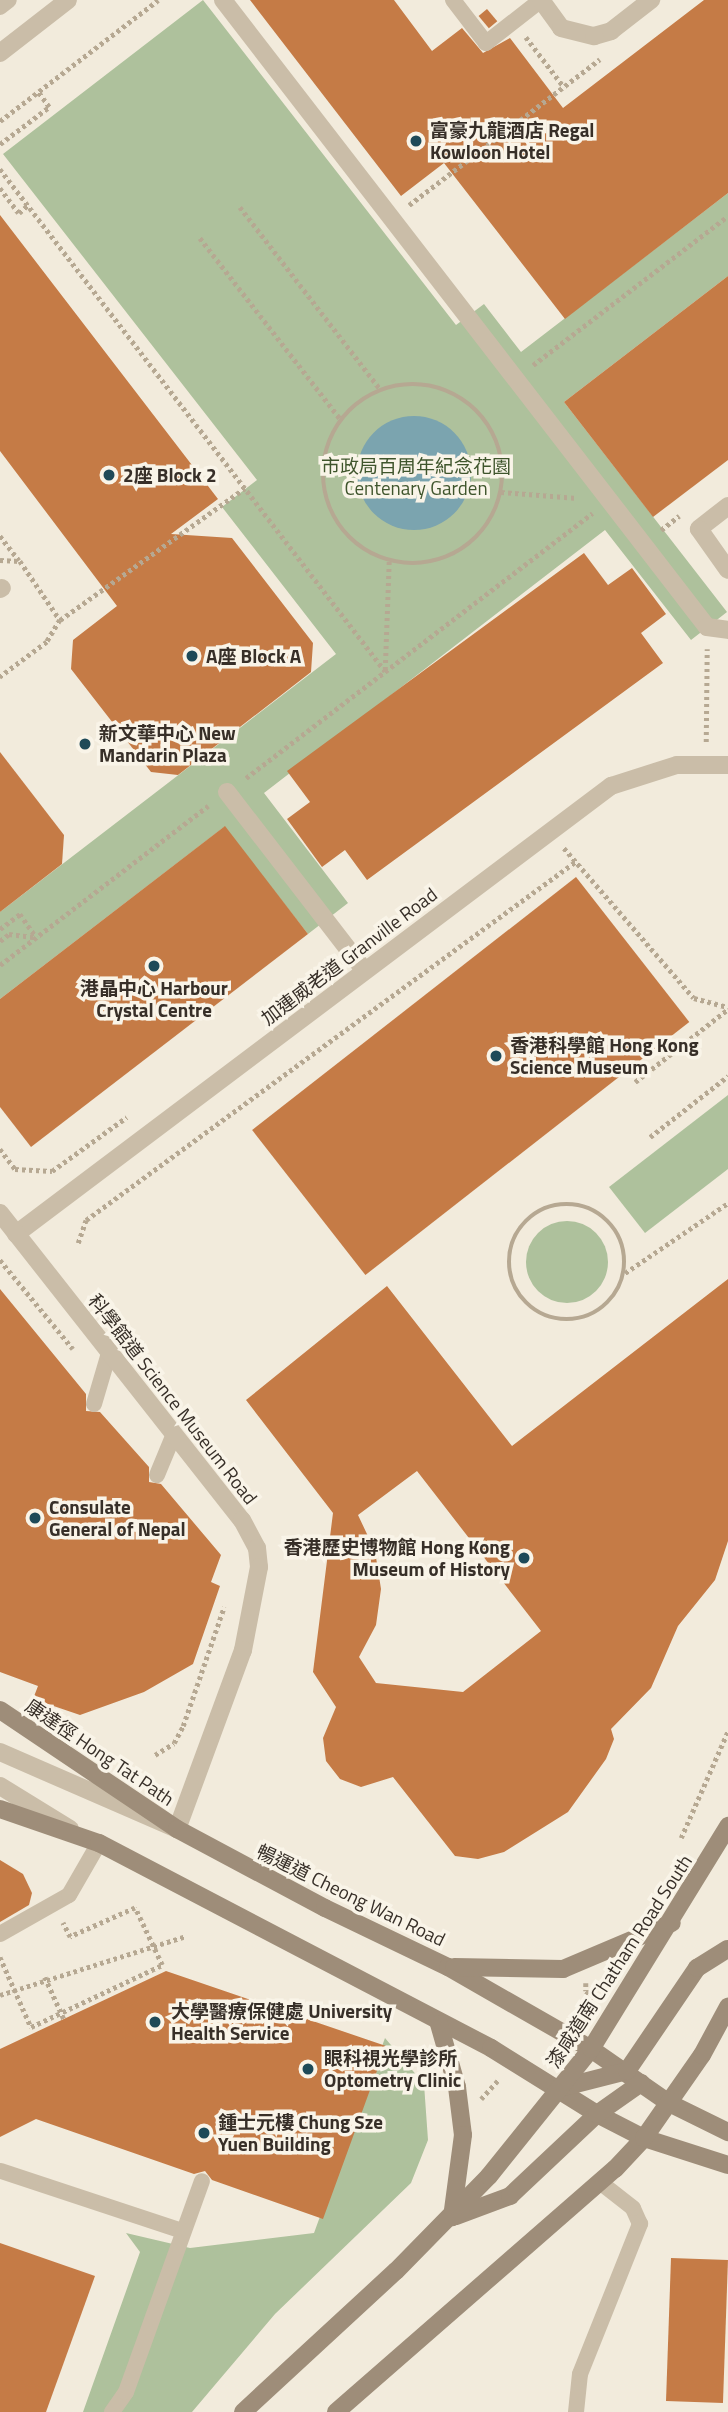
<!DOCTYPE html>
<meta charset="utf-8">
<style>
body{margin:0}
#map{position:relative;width:728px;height:2412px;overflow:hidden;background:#f2ebdc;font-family:"Titillium Web","Noto Sans TC",sans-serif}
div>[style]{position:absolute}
.green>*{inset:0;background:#aec19c}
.round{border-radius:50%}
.water>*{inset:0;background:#7ba4af}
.building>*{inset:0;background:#c57b46;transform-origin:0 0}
.path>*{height:4.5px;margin-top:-2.25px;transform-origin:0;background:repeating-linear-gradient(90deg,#b6a892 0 3.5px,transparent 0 7px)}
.path>.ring{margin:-2.25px;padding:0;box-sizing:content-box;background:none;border:4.5px solid #b6a892;border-radius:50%}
.service>*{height:16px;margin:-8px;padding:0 8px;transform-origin:8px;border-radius:8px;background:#cabda8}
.pedestrian>*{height:18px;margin:-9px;padding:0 9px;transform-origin:9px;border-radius:9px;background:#cabda8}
.minor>*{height:18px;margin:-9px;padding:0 9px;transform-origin:9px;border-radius:9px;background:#cabda8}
.tertiary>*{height:18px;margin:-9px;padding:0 9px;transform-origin:9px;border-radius:9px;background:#cabda8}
.secondary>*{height:18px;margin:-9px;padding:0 9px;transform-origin:9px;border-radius:9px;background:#9e8d79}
.dots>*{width:19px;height:19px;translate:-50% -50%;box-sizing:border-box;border:4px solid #f9f4e8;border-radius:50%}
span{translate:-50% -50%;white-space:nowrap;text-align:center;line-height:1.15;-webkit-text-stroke:7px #f9f4e8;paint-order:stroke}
.poi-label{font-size:19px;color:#372f28;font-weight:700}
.left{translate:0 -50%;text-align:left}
.right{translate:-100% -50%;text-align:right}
.park-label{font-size:19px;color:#3f552c}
.street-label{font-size:19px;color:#372f28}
</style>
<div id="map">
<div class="green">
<i style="clip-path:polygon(203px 0,456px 325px,484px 304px,521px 352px,728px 193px,728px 276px,564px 402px,727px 612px,691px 640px,605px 530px,264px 793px,348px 903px,308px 934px,224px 827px,0 999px,0 912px,336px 654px,222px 507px,257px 480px,3px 154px)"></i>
<i style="clip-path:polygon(728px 1095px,728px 1169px,645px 1233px,609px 1187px)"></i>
<i class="round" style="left:526px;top:1221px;width:82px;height:82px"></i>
<i style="clip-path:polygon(385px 2038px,424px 2084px,428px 2140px,411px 2183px,275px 2314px,192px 2412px,83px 2412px,140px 2252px,126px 2233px,190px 2248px,314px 2233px)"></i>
</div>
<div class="water">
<i class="round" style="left:357px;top:416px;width:114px;height:114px"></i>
</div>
<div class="building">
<i style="clip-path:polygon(250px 0,394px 0,432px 51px,462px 28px,483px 53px,510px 38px,563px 108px,704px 0,728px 0,728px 193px,565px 319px,444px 163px,401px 196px)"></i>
<i style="left:487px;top:9px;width:16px;height:11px;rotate:50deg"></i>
<i style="clip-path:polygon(0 215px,218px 499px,171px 534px,232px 538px,313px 643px,311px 672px,178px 775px,151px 772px,71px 669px,73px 640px,117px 606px,0 451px)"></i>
<i style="clip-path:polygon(728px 276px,728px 460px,653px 517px,564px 402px)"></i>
<i style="clip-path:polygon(584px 553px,608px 585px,632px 568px,666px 614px,641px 633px,663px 663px,367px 880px,345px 850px,322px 867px,287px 819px,310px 802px,287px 771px)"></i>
<i style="clip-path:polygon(0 752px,64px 835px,62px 864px,0 912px)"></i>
<i style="clip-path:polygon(225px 826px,308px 934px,31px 1147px,0 1107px,0 999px)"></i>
<i style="left:576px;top:877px;width:184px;height:411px;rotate:52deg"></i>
<i style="clip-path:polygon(evenodd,728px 1279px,728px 1541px,715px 1580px,678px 1626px,651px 1688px,611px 1729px,614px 1739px,606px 1759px,568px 1812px,504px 1852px,478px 1859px,455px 1856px,393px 1777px,361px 1787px,340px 1779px,326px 1761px,323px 1738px,336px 1707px,313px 1672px,333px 1513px,246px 1400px,387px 1286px,512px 1446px,728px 1279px,417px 1471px,541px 1631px,463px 1692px,376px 1683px,359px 1657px,376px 1625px,381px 1589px,375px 1551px,358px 1515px,417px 1471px)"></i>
<i style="clip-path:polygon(0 1289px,86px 1394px,86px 1411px,100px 1412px,149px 1467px,149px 1482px,161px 1484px,221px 1555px,211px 1582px,220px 1586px,193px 1664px,144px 1692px,80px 1715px,33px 1699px,38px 1686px,0 1672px)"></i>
<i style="clip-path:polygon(0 1860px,23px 1874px,32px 1893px,29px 1905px,0 1922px)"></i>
<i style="clip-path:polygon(166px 1971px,386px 2046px,323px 2219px,212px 2180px,205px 2171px,194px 2174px,36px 2119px,0 2137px,0 2049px)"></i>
<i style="clip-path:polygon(0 2243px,95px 2276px,46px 2412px,0 2412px)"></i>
<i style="left:671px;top:2258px;width:57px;height:143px;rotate:2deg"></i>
</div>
<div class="path">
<i style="left:526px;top:37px;width:63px;rotate:52.8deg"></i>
<i style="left:0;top:121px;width:199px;rotate:-37.4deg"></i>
<i style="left:0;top:144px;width:61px;rotate:-37.1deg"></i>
<i style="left:49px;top:107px;width:19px;rotate:-126deg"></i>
<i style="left:0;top:169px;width:633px;rotate:52.51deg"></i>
<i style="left:0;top:188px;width:31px;rotate:53deg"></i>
<i style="left:19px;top:213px;width:12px;rotate:-42deg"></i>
<i style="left:409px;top:205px;width:240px;rotate:-37.4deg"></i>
<i style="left:240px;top:207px;width:231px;rotate:52.4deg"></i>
<i style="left:200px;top:238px;width:230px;rotate:52.2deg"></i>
<i style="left:533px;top:365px;width:245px;rotate:-37.4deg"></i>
<i class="ring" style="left:323px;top:384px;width:175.5px;height:175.5px"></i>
<i style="left:501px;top:492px;width:76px;rotate:4.5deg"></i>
<i style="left:661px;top:530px;width:23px;rotate:-38deg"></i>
<i style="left:0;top:536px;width:31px;rotate:52deg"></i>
<i style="left:0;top:560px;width:20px;rotate:3deg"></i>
<i style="left:20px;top:561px;width:71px;rotate:55.9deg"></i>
<i style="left:60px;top:620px;width:26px;rotate:121deg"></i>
<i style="left:47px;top:642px;width:59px;rotate:143.3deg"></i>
<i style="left:60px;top:620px;width:227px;rotate:-35.5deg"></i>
<i style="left:385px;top:670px;width:109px;rotate:-87.9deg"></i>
<i style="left:706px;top:742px;width:93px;rotate:-89.4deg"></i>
<i style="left:246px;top:778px;width:436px;rotate:-37.4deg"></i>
<i style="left:564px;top:848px;width:198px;rotate:49.1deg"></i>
<i style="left:694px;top:998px;width:35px;rotate:15deg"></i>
<i style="left:0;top:929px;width:25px;rotate:-37deg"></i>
<i style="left:20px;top:914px;width:28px;rotate:55deg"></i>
<i style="left:0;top:941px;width:11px;rotate:-38deg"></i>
<i style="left:9px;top:934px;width:26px;rotate:7deg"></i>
<i style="left:0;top:965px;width:262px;rotate:-37.4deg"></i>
<i style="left:635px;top:1082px;width:118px;rotate:-38.1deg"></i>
<i style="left:650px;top:1137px;width:99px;rotate:-38deg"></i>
<i style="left:0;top:1149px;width:25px;rotate:53deg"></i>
<i style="left:15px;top:1169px;width:37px;rotate:3deg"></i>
<i style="left:52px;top:1171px;width:92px;rotate:-35.8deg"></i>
<i class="ring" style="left:509px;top:1204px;width:111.5px;height:111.5px"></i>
<i style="left:78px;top:1243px;width:24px;rotate:-71deg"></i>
<i style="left:86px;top:1220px;width:606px;rotate:-36.21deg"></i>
<i style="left:0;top:1260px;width:115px;rotate:50.6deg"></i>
<i style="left:625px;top:1273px;width:125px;rotate:-34.2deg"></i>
<i style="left:155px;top:1755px;width:22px;rotate:-32deg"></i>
<i style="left:174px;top:1743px;width:19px;rotate:-62deg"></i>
<i style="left:183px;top:1726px;width:126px;rotate:-71deg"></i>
<i style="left:681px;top:1838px;width:117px;rotate:-66.3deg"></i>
<i style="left:0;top:1957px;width:77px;rotate:66.1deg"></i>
<i style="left:31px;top:2027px;width:145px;rotate:-25.3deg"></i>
<i style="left:162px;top:1965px;width:63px;rotate:-115.3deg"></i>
<i style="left:135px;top:1908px;width:71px;rotate:156deg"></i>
<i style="left:70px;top:1937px;width:16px;rotate:-117deg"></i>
<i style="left:45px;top:1977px;width:46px;rotate:65.7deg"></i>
<i style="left:586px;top:1983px;width:8px;rotate:90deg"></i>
<i style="left:586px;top:1991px;width:11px;rotate:41deg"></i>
<i style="left:0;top:1995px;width:195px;rotate:-17.6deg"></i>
<i style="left:481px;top:2099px;width:25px;rotate:-48deg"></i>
</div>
<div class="service">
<i style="left:453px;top:0;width:54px;rotate:52.5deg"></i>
<i style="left:486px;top:43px;width:70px;rotate:-38deg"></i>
<i style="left:0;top:7px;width:11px;rotate:-38deg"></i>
<i style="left:94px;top:1404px;width:53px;rotate:-73.6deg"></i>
<i style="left:157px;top:1475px;width:44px;rotate:-67.5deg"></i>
<i style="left:0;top:1934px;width:79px;rotate:-29.5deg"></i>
<i style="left:69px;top:1895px;width:60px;rotate:-60deg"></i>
<i style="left:1px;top:2171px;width:191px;rotate:18.3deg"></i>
<i style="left:112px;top:2412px;width:24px;rotate:-55deg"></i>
<i style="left:126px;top:2392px;width:224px;rotate:-70.2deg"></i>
<i style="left:576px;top:2412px;width:38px;rotate:-84deg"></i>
<i style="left:580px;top:2374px;width:162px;rotate:-68.2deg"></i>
<i style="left:640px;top:2224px;width:17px;rotate:-114deg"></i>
<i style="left:633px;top:2208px;width:41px;rotate:-142deg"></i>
</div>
<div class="pedestrian">
<i style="left:223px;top:0;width:792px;rotate:52.33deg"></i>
<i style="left:707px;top:627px;width:21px;rotate:8deg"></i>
<i style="left:227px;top:792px;width:225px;rotate:52.4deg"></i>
</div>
<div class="minor">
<i style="left:541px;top:0;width:34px;rotate:54deg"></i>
<i style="left:561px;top:28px;width:34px;rotate:14deg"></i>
<i style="left:594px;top:36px;width:18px;rotate:-16deg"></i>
<i style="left:611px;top:31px;width:51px;rotate:-37.8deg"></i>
<i style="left:728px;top:506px;width:37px;rotate:142deg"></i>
<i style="left:699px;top:529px;width:50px;rotate:54.7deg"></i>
<i style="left:0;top:589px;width:2px;rotate:-27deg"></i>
<i style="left:16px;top:1234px;width:745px;rotate:-36.98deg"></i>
<i style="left:611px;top:786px;width:69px;rotate:-17.7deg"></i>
<i style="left:677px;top:765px;width:51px"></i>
</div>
<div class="tertiary">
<i style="left:0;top:53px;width:86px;rotate:-37.9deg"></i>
<i style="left:0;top:1213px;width:391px;rotate:51.8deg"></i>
<i style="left:242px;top:1520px;width:32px;rotate:62deg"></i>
<i style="left:257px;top:1548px;width:19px;rotate:84deg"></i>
<i style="left:259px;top:1567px;width:85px;rotate:100.9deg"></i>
<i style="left:243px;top:1650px;width:191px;rotate:110.2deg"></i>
<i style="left:177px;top:1829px;width:193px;rotate:-156.5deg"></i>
<i style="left:0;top:1786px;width:82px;rotate:31.6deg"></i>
</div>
<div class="secondary">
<i style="left:0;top:1710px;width:213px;rotate:33.9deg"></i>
<i style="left:177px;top:1829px;width:168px;rotate:28.1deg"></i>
<i style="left:325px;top:1908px;width:136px;rotate:25.6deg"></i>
<i style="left:448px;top:1967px;width:165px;rotate:29.8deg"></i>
<i style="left:591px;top:2049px;width:95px;rotate:34.7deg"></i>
<i style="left:669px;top:2103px;width:66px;rotate:26.2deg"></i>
<i style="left:0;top:1809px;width:105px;rotate:19deg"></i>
<i style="left:99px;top:1843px;width:442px;rotate:27.6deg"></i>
<i style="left:491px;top:2048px;width:125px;rotate:31.9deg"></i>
<i style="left:597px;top:2114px;width:53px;rotate:27.1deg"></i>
<i style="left:644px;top:2138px;width:88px;rotate:17.8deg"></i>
<i style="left:454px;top:1967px;width:109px;rotate:1.1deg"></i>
<i style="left:563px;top:1969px;width:118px;rotate:-22.9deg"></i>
<i style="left:439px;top:2024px;width:66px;rotate:74.1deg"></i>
<i style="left:457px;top:2087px;width:48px;rotate:82.9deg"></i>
<i style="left:463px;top:2135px;width:83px;rotate:97.6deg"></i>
<i style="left:560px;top:2088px;width:69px;rotate:-14.2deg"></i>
<i style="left:627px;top:2071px;width:125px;rotate:-55.8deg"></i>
<i style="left:697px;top:1968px;width:36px;rotate:-32deg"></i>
<i style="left:456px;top:2216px;width:58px;rotate:-20.3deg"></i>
<i style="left:510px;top:2196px;width:120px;rotate:-43.3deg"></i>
<i style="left:597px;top:2114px;width:54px;rotate:-35.2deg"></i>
<i style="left:243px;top:2412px;width:208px;rotate:-42.7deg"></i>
<i style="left:396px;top:2271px;width:133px;rotate:-45.6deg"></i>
<i style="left:489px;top:2176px;width:163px;rotate:-51.2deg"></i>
<i style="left:591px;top:2049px;width:262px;rotate:-58.4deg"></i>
<i style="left:336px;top:2412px;width:370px;rotate:-41.1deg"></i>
<i style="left:615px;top:2169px;width:42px;rotate:-46.9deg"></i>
<i style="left:644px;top:2138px;width:101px;rotate:-55.1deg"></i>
<i style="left:702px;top:2055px;width:55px;rotate:-61.6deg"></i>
</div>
<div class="dots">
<i style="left:416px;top:141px;background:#1e4a58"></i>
<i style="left:109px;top:475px;background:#1e4a58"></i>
<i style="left:192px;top:656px;background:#1e4a58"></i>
<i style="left:85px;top:744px;background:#1e4a58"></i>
<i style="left:154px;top:966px;background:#1e4a58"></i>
<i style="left:496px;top:1056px;background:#1e4a58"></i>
<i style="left:35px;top:1518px;background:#1e4a58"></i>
<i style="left:524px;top:1558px;background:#1e4a58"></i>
<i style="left:155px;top:2022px;background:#1e4a58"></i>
<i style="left:308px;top:2069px;background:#1e4a58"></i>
<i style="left:204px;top:2133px;background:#1e4a58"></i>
</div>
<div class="poi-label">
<span class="left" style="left:430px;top:141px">富豪九龍酒店 Regal<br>Kowloon Hotel</span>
<span class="left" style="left:123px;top:475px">2座 Block 2</span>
<span class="left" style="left:206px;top:656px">A座 Block A</span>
<span class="left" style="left:99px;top:744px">新文華中心 New<br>Mandarin Plaza</span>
<span style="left:154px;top:999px">港晶中心 Harbour<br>Crystal Centre</span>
<span class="left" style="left:510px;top:1056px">香港科學館 Hong Kong<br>Science Museum</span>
<span class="left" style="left:49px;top:1518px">Consulate<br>General of Nepal</span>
<span class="right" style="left:510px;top:1558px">香港歷史博物館 Hong Kong<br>Museum of History</span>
<span class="left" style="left:171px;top:2022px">大學醫療保健處 University<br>Health Service</span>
<span class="left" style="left:324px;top:2069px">眼科視光學診所<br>Optometry Clinic</span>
<span class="left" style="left:218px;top:2133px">鍾士元樓 Chung Sze<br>Yuen Building</span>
</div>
<div class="park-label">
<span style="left:416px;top:477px">市政局百周年紀念花園<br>Centenary Garden</span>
</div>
<div class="street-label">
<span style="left:349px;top:956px;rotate:-37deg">加連威老道 Granville Road</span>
<span style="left:173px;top:1399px;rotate:52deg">科學館道 Science Museum Road</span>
<span style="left:100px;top:1752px;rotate:34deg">康達徑 Hong Tat Path</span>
<span style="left:351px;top:1895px;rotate:26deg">暢運道 Cheong Wan Road</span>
<span style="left:619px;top:1961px;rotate:-57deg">漆咸道南 Chatham Road South</span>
</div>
</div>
